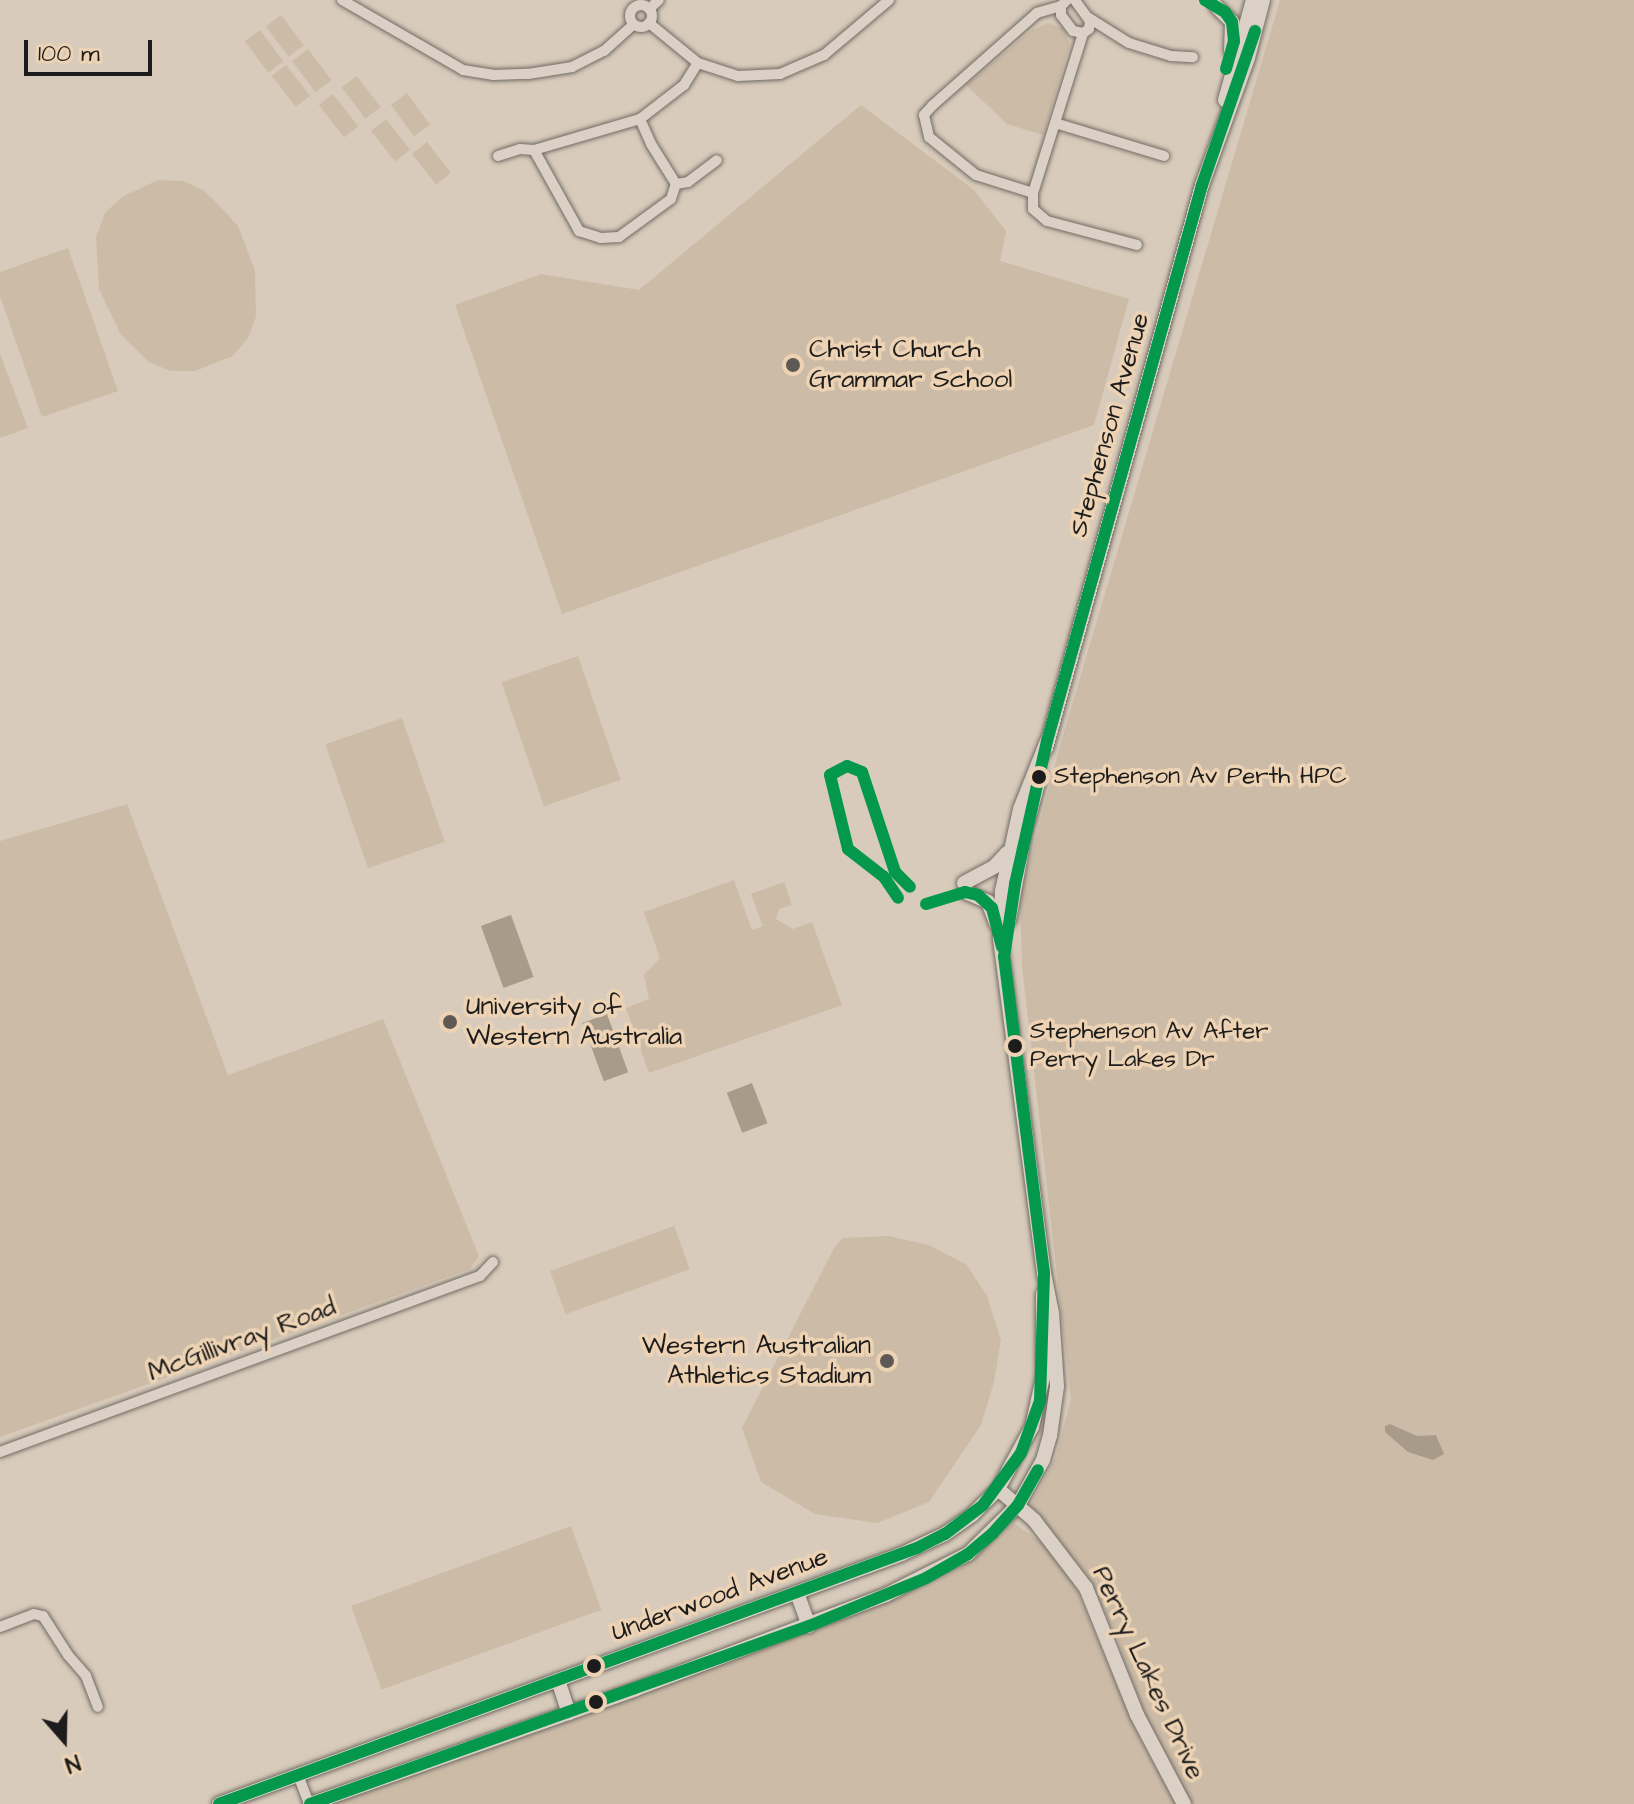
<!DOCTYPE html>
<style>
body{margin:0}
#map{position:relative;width:1634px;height:1804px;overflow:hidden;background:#d8cbbb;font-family:"Architects Daughter",sans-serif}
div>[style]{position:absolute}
.green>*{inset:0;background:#ccbca7;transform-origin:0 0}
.water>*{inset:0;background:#a99b89;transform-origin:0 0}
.roads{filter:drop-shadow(0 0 2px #716b64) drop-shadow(0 0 2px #716b64)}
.street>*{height:10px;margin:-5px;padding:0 5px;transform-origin:5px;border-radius:5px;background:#dad0c5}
.street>.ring{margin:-5px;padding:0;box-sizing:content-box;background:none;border:10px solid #dad0c5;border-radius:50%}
.secondary>*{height:14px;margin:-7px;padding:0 7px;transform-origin:7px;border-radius:7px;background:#dad0c5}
.bus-1>*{height:12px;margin:-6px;padding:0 6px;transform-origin:6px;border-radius:6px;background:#03984c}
.dots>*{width:22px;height:22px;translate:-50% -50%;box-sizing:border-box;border:4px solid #edd3b4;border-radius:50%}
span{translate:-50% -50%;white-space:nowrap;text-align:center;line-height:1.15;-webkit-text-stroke:7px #edd3b4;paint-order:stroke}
.bus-label{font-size:24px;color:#1c1c1c}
.left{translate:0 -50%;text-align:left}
.poi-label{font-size:26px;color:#1c1c1c}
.right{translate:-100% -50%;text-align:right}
.street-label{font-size:26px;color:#1c1c1c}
.north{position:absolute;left:24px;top:1700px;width:80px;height:80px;-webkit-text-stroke:6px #edd3b4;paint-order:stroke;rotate:160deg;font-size:22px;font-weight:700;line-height:32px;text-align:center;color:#1c1c1c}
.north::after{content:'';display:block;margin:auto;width:28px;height:36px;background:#1c1c1c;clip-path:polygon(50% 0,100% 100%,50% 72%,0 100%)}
.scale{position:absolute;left:24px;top:40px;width:128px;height:36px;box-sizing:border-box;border:4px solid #1c1c1c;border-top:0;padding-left:10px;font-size:24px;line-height:28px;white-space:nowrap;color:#1c1c1c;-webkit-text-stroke:6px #edd3b4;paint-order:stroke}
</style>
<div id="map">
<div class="green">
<i style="clip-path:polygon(1280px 0,1634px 0,1634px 1804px,1188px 1804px,1160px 1758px,1117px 1639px,1090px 1579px,1030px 1506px,1056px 1457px,1071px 1399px,1022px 966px,1020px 897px,1062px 739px)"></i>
<i style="left:281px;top:15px;width:38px;height:19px;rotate:53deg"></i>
<i style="clip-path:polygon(1048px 23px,1063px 28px,1070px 44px,1043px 135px,1007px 124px,966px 85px,1032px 30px)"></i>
<i style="left:260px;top:30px;width:39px;height:19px;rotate:53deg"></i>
<i style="left:308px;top:49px;width:39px;height:20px;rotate:53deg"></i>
<i style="left:286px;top:65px;width:39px;height:18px;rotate:52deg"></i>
<i style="left:357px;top:76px;width:39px;height:19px;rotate:53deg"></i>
<i style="left:407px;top:93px;width:39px;height:20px;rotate:54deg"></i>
<i style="left:333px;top:94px;width:41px;height:18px;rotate:52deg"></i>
<i style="clip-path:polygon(861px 105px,974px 190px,1006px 231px,1000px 261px,1129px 299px,1094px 425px,562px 614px,455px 305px,541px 274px,639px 290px)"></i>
<i style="left:386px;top:119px;width:39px;height:19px;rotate:52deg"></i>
<i style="left:427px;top:142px;width:39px;height:19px;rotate:52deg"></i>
<i style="clip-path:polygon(158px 180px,183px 181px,203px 190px,214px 200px,238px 226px,255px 271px,256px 317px,248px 338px,233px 356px,195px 371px,170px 371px,149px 362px,121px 335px,99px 289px,96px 237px,105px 213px,122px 197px)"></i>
<i style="clip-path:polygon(68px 248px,118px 391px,42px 417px,0 296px,0 272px)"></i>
<i style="clip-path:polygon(0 354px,28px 428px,0 438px)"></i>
<i style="left:578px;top:656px;width:131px;height:81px;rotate:71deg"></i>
<i style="left:402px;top:718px;width:131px;height:81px;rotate:71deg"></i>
<i style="clip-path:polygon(127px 804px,228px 1075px,383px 1019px,479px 1256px,470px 1269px,0 1437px,0 841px)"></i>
<i style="clip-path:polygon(734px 880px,752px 930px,763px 926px,751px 894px,784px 882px,792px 905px,779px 909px,776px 919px,793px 929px,812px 922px,842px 1005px,649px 1073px,626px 1008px,649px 999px,644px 975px,660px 958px,644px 912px)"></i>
<i style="left:674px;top:1226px;width:46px;height:132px;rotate:70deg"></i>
<i style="clip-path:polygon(888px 1236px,929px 1245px,967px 1265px,987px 1296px,1001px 1340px,994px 1382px,981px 1425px,929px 1502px,877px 1523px,815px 1514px,761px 1482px,742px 1428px,834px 1248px,843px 1238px)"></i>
<i style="clip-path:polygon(1014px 1523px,1052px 1550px,1073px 1581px,1137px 1734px,1176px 1804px,328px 1804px,873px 1607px,959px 1570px)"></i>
<i style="left:571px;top:1526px;width:89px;height:234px;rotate:70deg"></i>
</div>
<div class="water">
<i style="left:511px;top:915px;width:66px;height:32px;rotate:70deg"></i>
<i style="left:607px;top:1014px;width:62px;height:26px;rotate:70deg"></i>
<i style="left:752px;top:1083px;width:43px;height:27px;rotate:69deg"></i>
<i style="clip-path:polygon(1390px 1424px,1417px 1436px,1436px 1435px,1444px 1454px,1433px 1460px,1408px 1452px,1385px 1432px,1385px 1426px)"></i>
</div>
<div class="roads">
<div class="street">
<i style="left:342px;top:0;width:140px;rotate:30deg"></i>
<i style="left:463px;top:70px;width:30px;rotate:9deg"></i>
<i style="left:493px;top:75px;width:35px;rotate:-2deg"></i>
<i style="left:528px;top:74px;width:45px;rotate:-9deg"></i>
<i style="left:572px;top:67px;width:36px;rotate:-27deg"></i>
<i style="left:604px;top:51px;width:39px;rotate:-42deg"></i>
<i style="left:1067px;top:0;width:8px;rotate:135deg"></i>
<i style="left:1061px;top:6px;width:9px;rotate:90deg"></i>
<i style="left:1061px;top:15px;width:20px;rotate:53deg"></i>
<i style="left:1073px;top:31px;width:10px;rotate:11deg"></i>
<i style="left:1083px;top:33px;width:7px;rotate:-34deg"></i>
<i style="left:1089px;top:29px;width:8px;rotate:-83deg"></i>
<i style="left:1090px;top:21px;width:26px;rotate:-126deg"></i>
<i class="ring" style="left:630px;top:5px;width:12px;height:12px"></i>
<i style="left:1061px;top:6px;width:25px;rotate:164deg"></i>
<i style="left:1037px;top:13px;width:140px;rotate:138.5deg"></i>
<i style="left:932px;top:106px;width:12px;rotate:132deg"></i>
<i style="left:924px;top:115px;width:23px;rotate:77deg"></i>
<i style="left:929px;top:137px;width:60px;rotate:39deg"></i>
<i style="left:976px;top:175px;width:60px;rotate:17.5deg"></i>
<i style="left:1033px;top:193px;width:168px;rotate:-72.6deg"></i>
<i style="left:649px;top:9px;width:13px;rotate:-42deg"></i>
<i style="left:1089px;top:18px;width:47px;rotate:32deg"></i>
<i style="left:1129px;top:43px;width:44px;rotate:17.2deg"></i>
<i style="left:1171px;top:56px;width:22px;rotate:3deg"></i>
<i style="left:649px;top:23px;width:63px;rotate:39.2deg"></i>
<i style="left:698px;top:63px;width:42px;rotate:18deg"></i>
<i style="left:738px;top:76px;width:42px;rotate:-2.7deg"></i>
<i style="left:780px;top:74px;width:48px;rotate:-23.4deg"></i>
<i style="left:824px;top:55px;width:85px;rotate:-40.2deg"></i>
<i style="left:640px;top:119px;width:27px;rotate:66deg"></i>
<i style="left:651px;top:144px;width:47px;rotate:58deg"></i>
<i style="left:676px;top:184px;width:12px;rotate:-9deg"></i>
<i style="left:688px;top:182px;width:36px;rotate:-37deg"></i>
<i style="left:1055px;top:123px;width:114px;rotate:16.8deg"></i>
<i style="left:534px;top:150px;width:93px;rotate:60.9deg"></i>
<i style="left:579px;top:231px;width:23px;rotate:18deg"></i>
<i style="left:601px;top:238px;width:18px;rotate:-3deg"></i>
<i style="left:619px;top:237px;width:64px;rotate:-36.2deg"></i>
<i style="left:671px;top:199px;width:16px;rotate:-72deg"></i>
<i style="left:498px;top:156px;width:23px;rotate:-18deg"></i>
<i style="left:520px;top:149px;width:14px;rotate:4deg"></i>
<i style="left:534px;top:150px;width:110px;rotate:-16.3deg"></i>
<i style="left:640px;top:119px;width:56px;rotate:-37.7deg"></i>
<i style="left:684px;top:85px;width:26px;rotate:-58deg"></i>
<i style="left:1033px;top:193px;width:16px;rotate:90deg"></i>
<i style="left:1033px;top:209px;width:18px;rotate:41deg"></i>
<i style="left:1047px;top:221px;width:93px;rotate:14.9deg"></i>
<i style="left:0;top:1452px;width:511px;rotate:-20.14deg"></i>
<i style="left:480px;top:1276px;width:19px;rotate:-47deg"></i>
<i style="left:0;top:1627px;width:36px;rotate:-21deg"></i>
<i style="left:34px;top:1614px;width:9px;rotate:13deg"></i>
<i style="left:43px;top:1616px;width:46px;rotate:57.3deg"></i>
<i style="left:68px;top:1655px;width:28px;rotate:49deg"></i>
<i style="left:86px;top:1676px;width:33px;rotate:69deg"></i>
<i style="left:298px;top:1775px;width:31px;rotate:69deg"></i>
</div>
<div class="secondary">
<i style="left:1216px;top:6px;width:23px;rotate:45deg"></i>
<i style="left:1232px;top:22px;width:29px;rotate:92deg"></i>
<i style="left:1225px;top:100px;width:104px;rotate:-74.4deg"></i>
<i style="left:1046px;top:748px;width:584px;rotate:-74.51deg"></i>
<i style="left:1202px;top:185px;width:135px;rotate:-70.1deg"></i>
<i style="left:1248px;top:58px;width:60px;rotate:-75.5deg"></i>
<i style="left:964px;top:883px;width:34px;rotate:-28deg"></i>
<i style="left:994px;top:867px;width:19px;rotate:-47deg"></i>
<i style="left:965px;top:892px;width:25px;rotate:23deg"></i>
<i style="left:988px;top:902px;width:25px;rotate:69deg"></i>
<i style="left:1009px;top:920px;width:89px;rotate:-79.7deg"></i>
<i style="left:1025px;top:832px;width:58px;rotate:-75deg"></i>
<i style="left:998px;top:1489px;width:48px;rotate:40.7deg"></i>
<i style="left:1034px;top:1520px;width:86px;rotate:52.6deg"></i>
<i style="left:1086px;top:1588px;width:137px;rotate:68.1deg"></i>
<i style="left:1137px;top:1715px;width:101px;rotate:62.2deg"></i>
<i style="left:797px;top:1593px;width:35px;rotate:70deg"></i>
<i style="left:558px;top:1680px;width:35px;rotate:72deg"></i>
<i style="left:219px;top:1804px;width:727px;rotate:-20.1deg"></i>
<i style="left:902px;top:1554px;width:47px;rotate:-24.9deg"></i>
<i style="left:945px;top:1534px;width:33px;rotate:-35deg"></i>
<i style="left:972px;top:1515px;width:37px;rotate:-45deg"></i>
<i style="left:998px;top:1489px;width:71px;rotate:-61.3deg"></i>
<i style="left:1032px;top:1427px;width:51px;rotate:-77.6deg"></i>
<i style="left:1043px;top:1377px;width:83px;rotate:-90deg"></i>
<i style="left:310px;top:1804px;width:346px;rotate:-19.4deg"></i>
<i style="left:636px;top:1689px;width:267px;rotate:-20.6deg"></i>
<i style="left:886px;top:1595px;width:92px;rotate:-26.6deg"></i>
<i style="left:968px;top:1554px;width:70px;rotate:-44.4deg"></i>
<i style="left:1018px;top:1505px;width:51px;rotate:-60.9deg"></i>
<i style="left:1043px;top:1460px;width:25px;rotate:-74deg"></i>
<i style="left:1050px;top:1436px;width:50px;rotate:-82deg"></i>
<i style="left:1057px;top:1386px;width:73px;rotate:-93.9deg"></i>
<i style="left:1052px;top:1313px;width:41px;rotate:-101.3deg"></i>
<i style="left:1044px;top:1273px;width:339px;rotate:-97.5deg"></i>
<i style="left:1000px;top:937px;width:46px;rotate:-87.5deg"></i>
<i style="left:1002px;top:891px;width:84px;rotate:-77.6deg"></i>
<i style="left:1020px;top:809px;width:73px;rotate:-68.3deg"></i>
</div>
</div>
<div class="bus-1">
<i style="left:1205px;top:0;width:23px;rotate:31deg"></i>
<i style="left:1225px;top:12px;width:12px;rotate:55deg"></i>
<i style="left:1232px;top:22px;width:19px;rotate:84deg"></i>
<i style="left:1234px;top:41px;width:29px;rotate:106deg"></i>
<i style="left:862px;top:772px;width:16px;rotate:-158deg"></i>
<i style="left:847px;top:766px;width:19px;rotate:152deg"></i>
<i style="left:830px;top:775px;width:76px;rotate:76.3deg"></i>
<i style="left:848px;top:849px;width:46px;rotate:37.9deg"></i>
<i style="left:884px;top:877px;width:25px;rotate:56deg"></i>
<i style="left:862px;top:772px;width:105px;rotate:71.7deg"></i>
<i style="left:895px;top:872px;width:21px;rotate:45deg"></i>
<i style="left:926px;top:904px;width:41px;rotate:-17.1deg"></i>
<i style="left:965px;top:892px;width:13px;rotate:13deg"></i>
<i style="left:978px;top:895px;width:19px;rotate:43deg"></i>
<i style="left:992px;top:908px;width:40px;rotate:75.6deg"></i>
<i style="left:219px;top:1804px;width:743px;rotate:-20.14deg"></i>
<i style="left:917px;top:1548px;width:31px;rotate:-27deg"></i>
<i style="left:945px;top:1534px;width:48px;rotate:-37.3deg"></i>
<i style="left:983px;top:1505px;width:64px;rotate:-53.8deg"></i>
<i style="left:1021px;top:1453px;width:55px;rotate:-69.9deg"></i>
<i style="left:1040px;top:1401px;width:128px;rotate:-88.2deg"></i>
<i style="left:1044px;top:1273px;width:319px;rotate:-97.2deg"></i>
<i style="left:1004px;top:957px;width:74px;rotate:-81.4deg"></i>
<i style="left:1015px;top:884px;width:147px;rotate:-77.4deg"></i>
<i style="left:1047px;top:741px;width:577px;rotate:-74.42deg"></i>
<i style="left:1202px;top:185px;width:163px;rotate:-71deg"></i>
<i style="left:310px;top:1804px;width:530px;rotate:-19.63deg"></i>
<i style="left:809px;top:1626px;width:126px;rotate:-22.3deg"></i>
<i style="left:926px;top:1578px;width:48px;rotate:-29.7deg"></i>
<i style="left:968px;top:1554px;width:31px;rotate:-40deg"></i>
<i style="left:992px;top:1534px;width:39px;rotate:-48deg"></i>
<i style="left:1018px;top:1505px;width:40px;rotate:-60.3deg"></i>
</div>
<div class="dots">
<i style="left:793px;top:365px;background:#5e5954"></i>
<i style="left:1039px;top:777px;background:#1c1c1c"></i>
<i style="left:450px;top:1022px;background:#5e5954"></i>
<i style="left:1015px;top:1046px;background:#1c1c1c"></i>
<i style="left:887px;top:1361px;background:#5e5954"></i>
<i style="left:594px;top:1666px;background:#1c1c1c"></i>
<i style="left:596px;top:1702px;background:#1c1c1c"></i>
</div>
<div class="bus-label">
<span class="left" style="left:1054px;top:777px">Stephenson Av Perth HPC</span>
<span class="left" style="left:1030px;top:1046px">Stephenson Av After<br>Perry Lakes Dr</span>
</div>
<div class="poi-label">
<span class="left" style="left:809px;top:365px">Christ Church<br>Grammar School</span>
<span class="left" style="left:466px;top:1022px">University of<br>Western Australia</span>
<span class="right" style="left:871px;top:1361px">Western Australian<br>Athletics Stadium</span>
</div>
<div class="street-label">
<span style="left:1110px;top:425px;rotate:-74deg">Stephenson Avenue</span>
<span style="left:242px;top:1340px;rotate:-20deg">McGillivray Road</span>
<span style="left:720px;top:1595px;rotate:-20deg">Underwood Avenue</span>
<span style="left:1148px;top:1673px;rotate:65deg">Perry Lakes Drive</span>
</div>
<div class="north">N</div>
<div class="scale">100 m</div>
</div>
